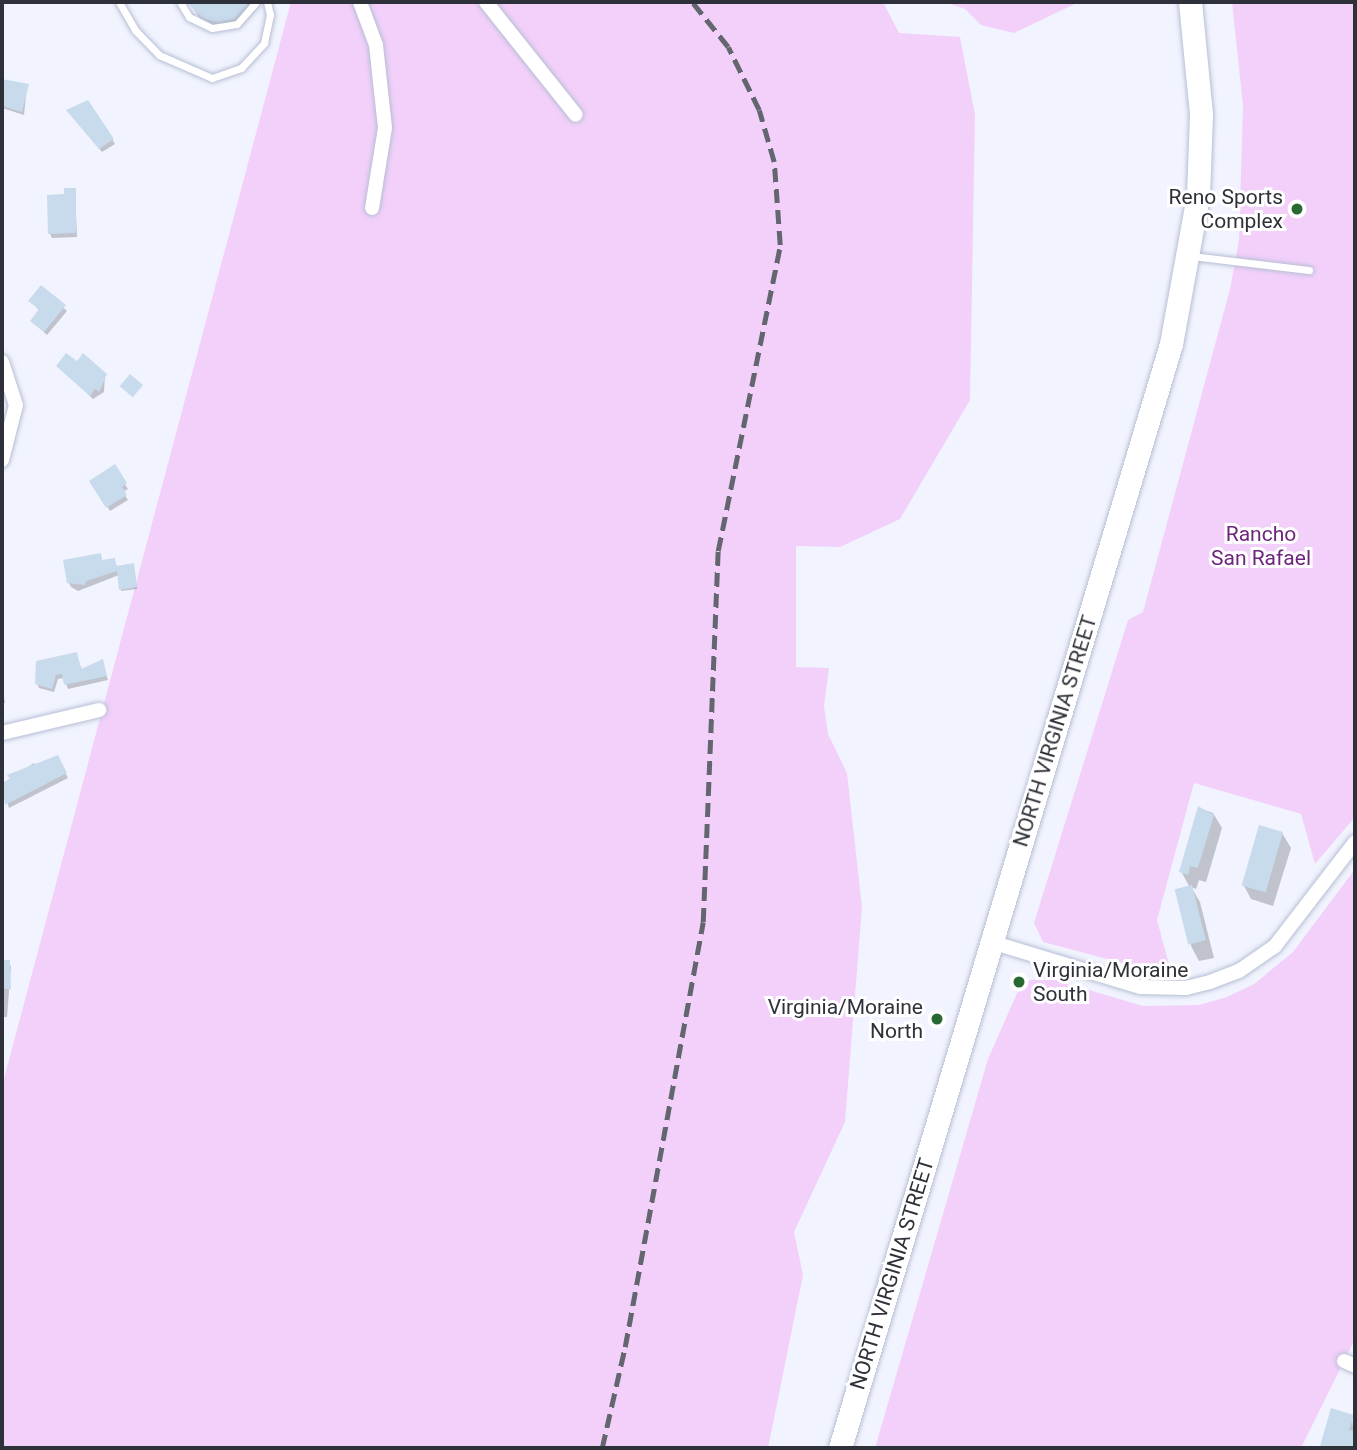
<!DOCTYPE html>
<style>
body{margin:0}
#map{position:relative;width:1357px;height:1450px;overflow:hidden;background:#f1f4fe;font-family:Roboto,sans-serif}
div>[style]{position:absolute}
.green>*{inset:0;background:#f2d0fa}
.shadow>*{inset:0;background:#0003}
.building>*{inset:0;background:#c8dbec;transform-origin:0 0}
.roads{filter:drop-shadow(0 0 2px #b6bed4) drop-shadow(0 0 2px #b6bed4)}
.lane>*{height:7px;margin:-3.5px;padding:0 3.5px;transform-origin:3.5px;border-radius:3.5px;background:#fff}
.street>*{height:14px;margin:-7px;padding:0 7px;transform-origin:7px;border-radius:7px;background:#fff}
.primary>*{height:23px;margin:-11.5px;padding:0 11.5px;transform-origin:11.5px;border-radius:11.5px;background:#fff}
.rail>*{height:4.5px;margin-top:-2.25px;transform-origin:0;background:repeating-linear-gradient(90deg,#63666f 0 14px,transparent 0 21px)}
.dots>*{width:19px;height:19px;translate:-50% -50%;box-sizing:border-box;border:4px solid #fff;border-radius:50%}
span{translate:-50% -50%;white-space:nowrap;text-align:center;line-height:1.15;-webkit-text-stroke:6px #fff;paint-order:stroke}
.poi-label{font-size:21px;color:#2e3139}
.right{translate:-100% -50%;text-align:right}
.left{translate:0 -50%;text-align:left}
.park-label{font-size:21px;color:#6e257e}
.street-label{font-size:21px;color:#2e3139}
.frame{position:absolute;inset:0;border:4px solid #2e3139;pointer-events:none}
</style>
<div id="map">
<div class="green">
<i style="clip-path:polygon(291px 2px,883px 2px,899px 33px,960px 37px,975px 115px,970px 400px,900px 519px,840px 547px,796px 546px,796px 667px,829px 668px,824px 706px,828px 734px,847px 773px,862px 907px,845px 1122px,794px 1232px,803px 1275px,768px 1448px,2px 1448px,2px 1086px)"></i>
<i style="clip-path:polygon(897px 2px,1079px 2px,1014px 33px,981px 25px,965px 9px,945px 2px)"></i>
<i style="clip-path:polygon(1232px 2px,1355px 2px,1355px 817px,1315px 864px,1301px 814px,1194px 783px,1157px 920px,1171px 972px,1156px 972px,1043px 942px,1034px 923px,1128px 620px,1143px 612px,1230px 289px,1239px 240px,1243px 106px)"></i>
<i style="clip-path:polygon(1355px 869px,1355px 1339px,1301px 1448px,875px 1448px,988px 1059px,1022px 982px,1045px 977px,1143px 1006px,1199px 1005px,1227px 997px,1254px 984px,1293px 952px)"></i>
</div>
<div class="shadow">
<i style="clip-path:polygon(189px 2px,255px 2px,255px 11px,240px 28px,217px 31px,203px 23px)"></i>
<i style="clip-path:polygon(2px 80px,27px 86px,24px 115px,2px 108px)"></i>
<i style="clip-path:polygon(88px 102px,115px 144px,102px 152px,68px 111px)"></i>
<i style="clip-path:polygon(75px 189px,77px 237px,52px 238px,50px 234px)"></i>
<i style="clip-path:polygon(41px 288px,67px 311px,47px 335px,32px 321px,40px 311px,30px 301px)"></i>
<i style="clip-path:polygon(77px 363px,105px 375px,104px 392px,93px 399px,58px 366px)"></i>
<i style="clip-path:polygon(114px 467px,128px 489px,123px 492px,128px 500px,110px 511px,91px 481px)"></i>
<i style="clip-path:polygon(100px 555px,103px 562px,114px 560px,117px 567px,134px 567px,137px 589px,121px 591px,119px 575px,78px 591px,71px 587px,69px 583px)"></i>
<i style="clip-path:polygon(76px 654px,82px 670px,102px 662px,108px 680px,68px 689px,64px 678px,58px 679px,54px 692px,39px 688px,37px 683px)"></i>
<i style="clip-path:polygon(2px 684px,5px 703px,2px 703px)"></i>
<i style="clip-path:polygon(57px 757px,68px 778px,9px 808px,2px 784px,34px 763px,37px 768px)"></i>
<i style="clip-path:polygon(1199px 808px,1213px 813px,1222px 828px,1206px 882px,1199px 880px,1196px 889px,1191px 887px,1200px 902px,1214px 958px,1199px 961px,1191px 946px,1190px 888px,1181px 871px)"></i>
<i style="clip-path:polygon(1282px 833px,1291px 848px,1273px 906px,1251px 899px,1243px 884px)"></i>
<i style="clip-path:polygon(2px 962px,11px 966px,7px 1017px,2px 1017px)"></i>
<i style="clip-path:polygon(1352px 1417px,1355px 1448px,1323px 1448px,1322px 1446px)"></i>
</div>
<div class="building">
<i style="clip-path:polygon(187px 2px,250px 2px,234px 19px,218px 22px,202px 18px)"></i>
<i style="clip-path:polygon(2px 79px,29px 84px,22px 112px,2px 106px)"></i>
<i style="clip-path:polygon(88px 100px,114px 139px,99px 149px,66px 110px)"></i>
<i style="clip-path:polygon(64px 188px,76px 188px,76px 233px,48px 234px,47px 195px,64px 194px)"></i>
<i style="clip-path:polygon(41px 285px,66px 305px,44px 332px,30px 321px,39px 309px,28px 301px)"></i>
<i style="clip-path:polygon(66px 353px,77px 361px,83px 353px,107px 374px,99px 392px,95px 389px,90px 396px,56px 366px)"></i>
<i style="left:130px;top:374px;width:17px;height:16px;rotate:40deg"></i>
<i style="clip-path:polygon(115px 464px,127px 483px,122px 487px,127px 495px,106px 508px,89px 481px)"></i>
<i style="clip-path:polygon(101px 553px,102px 560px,115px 558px,116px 566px,134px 563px,137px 587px,119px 590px,117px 571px,86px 581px,85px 585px,67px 583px,63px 560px)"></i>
<i style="clip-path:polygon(77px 652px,81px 669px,103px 659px,107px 676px,64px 685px,62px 674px,56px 675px,52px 689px,35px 684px,36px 661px)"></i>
<i style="clip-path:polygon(58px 755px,67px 773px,5px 805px,2px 783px,10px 779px,7px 775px)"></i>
<i style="clip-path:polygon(1198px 806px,1214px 815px,1199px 864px,1197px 868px,1190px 866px,1188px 875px,1179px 872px)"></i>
<i style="left:1259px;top:825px;width:25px;height:63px;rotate:16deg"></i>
<i style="left:1192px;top:885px;width:57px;height:18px;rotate:76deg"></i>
<i style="clip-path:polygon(2px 960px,10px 960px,11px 989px,4px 989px,2px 1013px)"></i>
<i style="clip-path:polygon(1331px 1408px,1354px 1415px,1349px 1430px,1355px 1432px,1355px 1448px,1320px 1446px)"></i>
</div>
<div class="roads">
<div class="lane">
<i style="left:119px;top:2px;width:32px;rotate:60deg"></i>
<i style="left:135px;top:30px;width:35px;rotate:46deg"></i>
<i style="left:159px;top:55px;width:58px;rotate:23.5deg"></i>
<i style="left:212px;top:78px;width:31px;rotate:-19deg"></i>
<i style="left:241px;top:68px;width:34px;rotate:-47deg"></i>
<i style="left:264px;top:43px;width:29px;rotate:-78deg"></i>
<i style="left:270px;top:15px;width:13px;rotate:-103deg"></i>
<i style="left:180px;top:2px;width:17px;rotate:59deg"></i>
<i style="left:189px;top:17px;width:25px;rotate:26deg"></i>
<i style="left:212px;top:28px;width:25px;rotate:-9deg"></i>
<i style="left:237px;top:24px;width:29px;rotate:-49deg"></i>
<i style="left:1191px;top:256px;width:119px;rotate:6.8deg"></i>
</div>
<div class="street">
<i style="left:360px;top:2px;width:46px;rotate:69.6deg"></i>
<i style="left:376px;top:45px;width:83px;rotate:83.8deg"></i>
<i style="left:385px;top:128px;width:81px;rotate:99.2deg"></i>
<i style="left:486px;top:2px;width:144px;rotate:51.5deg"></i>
<i style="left:2px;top:362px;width:45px;rotate:72deg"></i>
<i style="left:16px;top:405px;width:57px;rotate:104.3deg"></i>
<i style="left:2px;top:733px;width:100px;rotate:-13.3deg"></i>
<i style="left:991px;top:942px;width:156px;rotate:16.8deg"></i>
<i style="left:1140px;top:987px;width:46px;rotate:1.2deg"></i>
<i style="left:1186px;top:988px;width:25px;rotate:-14deg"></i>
<i style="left:1210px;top:982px;width:31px;rotate:-21deg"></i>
<i style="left:1239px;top:971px;width:44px;rotate:-34.8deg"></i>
<i style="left:1275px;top:946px;width:131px;rotate:-52.4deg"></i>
<i style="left:1344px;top:1361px;width:12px;rotate:24deg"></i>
</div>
<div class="primary">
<i style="left:840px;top:1448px;width:1153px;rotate:-73.31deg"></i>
<i style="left:1171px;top:344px;width:150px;rotate:-79.7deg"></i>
<i style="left:1198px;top:196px;width:82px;rotate:-87.9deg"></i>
<i style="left:1201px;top:114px;width:113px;rotate:-95.6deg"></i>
</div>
</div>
<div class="rail">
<i style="left:602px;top:1448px;width:104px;rotate:-77.2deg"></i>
<i style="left:625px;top:1347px;width:432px;rotate:-79.6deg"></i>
<i style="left:703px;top:922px;width:371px;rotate:-87.7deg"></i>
<i style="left:718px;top:551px;width:312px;rotate:-78.5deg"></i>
<i style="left:780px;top:245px;width:83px;rotate:-94.1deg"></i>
<i style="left:774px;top:162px;width:54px;rotate:-106.1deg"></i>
<i style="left:759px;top:110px;width:70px;rotate:-116.2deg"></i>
<i style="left:728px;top:47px;width:58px;rotate:-128.7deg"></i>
</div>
<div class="dots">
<i style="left:1297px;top:209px;background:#286831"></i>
<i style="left:1019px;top:982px;background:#286831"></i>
<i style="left:937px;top:1019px;background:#286831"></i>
</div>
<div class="poi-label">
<span class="right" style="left:1283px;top:209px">Reno Sports<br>Complex</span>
<span class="left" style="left:1033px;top:982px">Virginia/Moraine<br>South</span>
<span class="right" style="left:923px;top:1019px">Virginia/Moraine<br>North</span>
</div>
<div class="park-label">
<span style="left:1261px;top:546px">Rancho<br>San Rafael</span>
</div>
<div class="street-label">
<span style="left:1055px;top:731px;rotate:-73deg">NORTH VIRGINIA STREET</span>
<span style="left:892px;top:1274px;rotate:-73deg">NORTH VIRGINIA STREET</span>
</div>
<div class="frame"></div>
</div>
